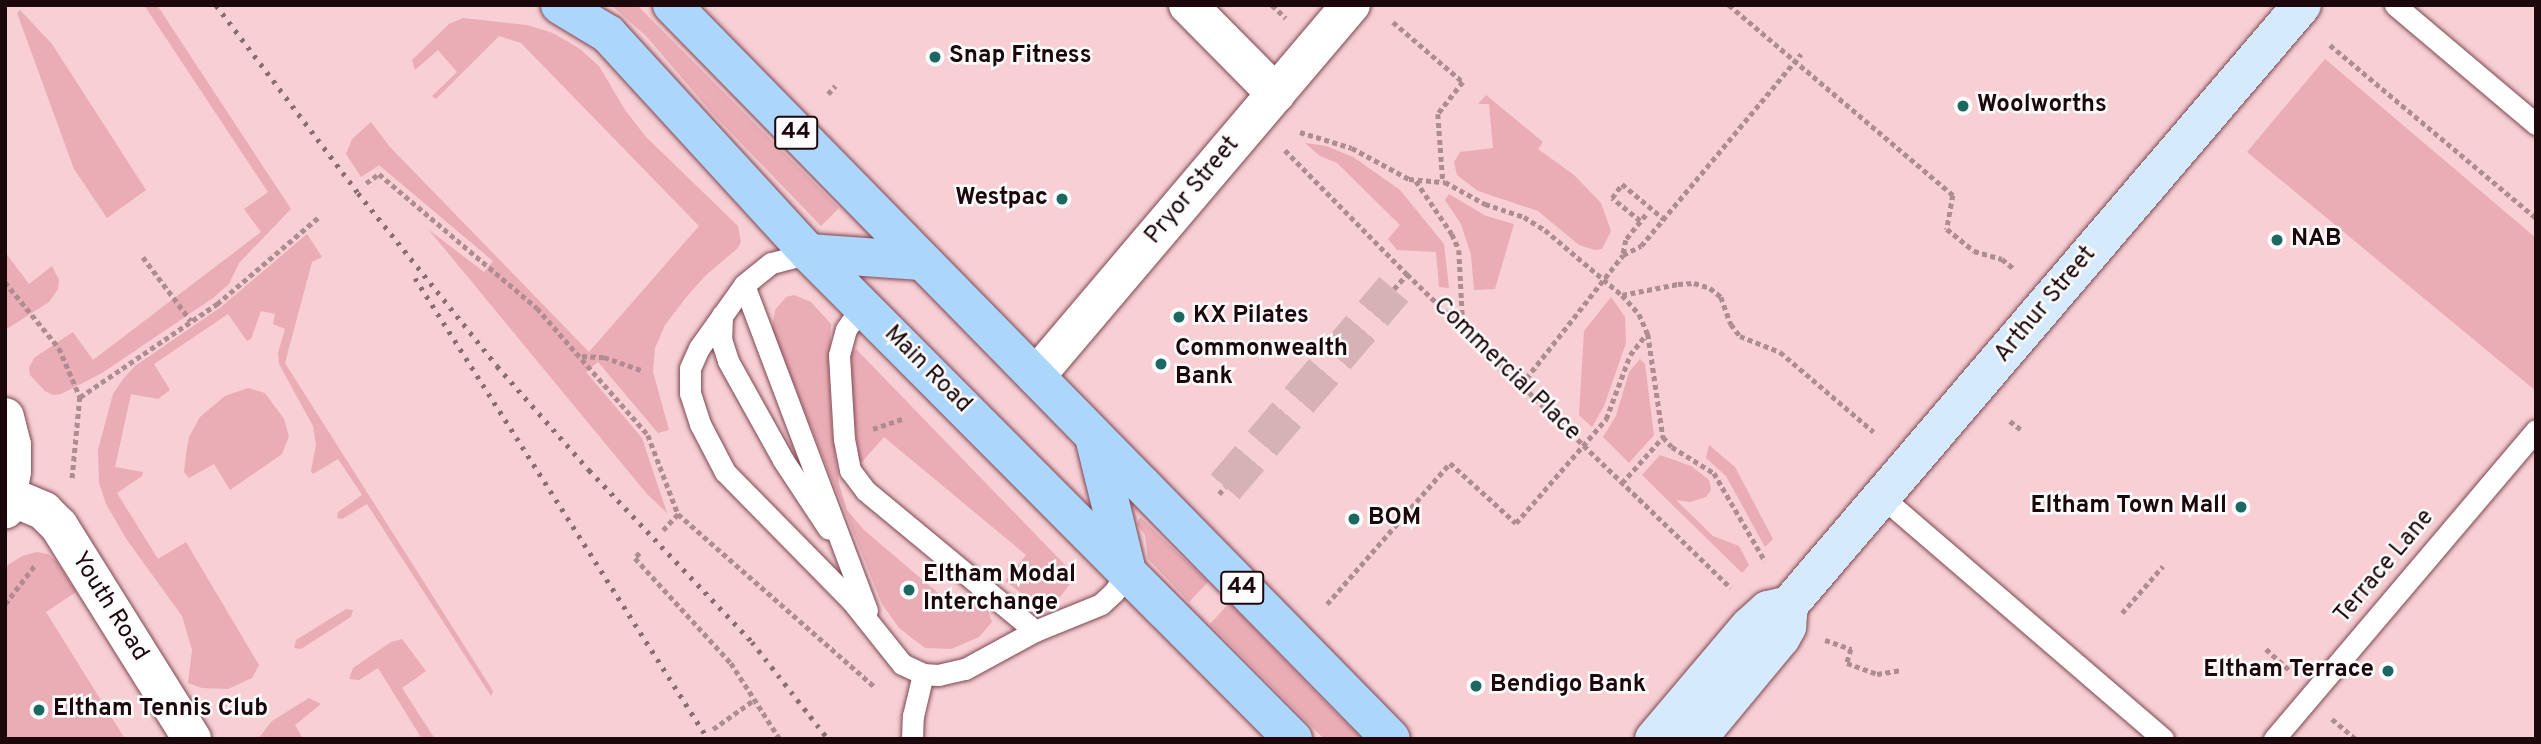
<!DOCTYPE html>
<style>
body{margin:0}
#map{position:relative;width:2541px;height:744px;overflow:hidden;background:#f7cfd4;font-family:Overpass,sans-serif}
div>[style]{position:absolute}
.green>*{inset:0;background:#eaacb5}
.street-tunnel>*{height:38px;margin-top:-19px;transform-origin:0;background:repeating-linear-gradient(90deg,#d6b1b6 0 38px,transparent 0 57px)}
.path>*{height:4.5px;margin-top:-2.25px;transform-origin:0;background:repeating-linear-gradient(90deg,#ae8c91 0 5px,transparent 0 8.5px)}
.roads{filter:drop-shadow(0 0 2px #7e4650) drop-shadow(0 0 2px #7e4650)}
.lane>*{height:21px;margin:-10.5px;padding:0 10.5px;transform-origin:10.5px;border-radius:10.5px;background:#fff}
.street>*{height:38px;margin:-19px;padding:0 19px;transform-origin:19px;border-radius:19px;background:#fff}
.secondary>*{height:38px;margin:-19px;padding:0 19px;transform-origin:19px;border-radius:19px;background:#d6eafe}
.primary>*{height:38px;margin:-19px;padding:0 19px;transform-origin:19px;border-radius:19px;background:#add6fd}
.rail>*{height:5px;margin-top:-2.5px;transform-origin:0;background:repeating-linear-gradient(90deg,#8b6c71 0 3.5px,transparent 0 10.5px)}
.dots>*{width:19px;height:19px;translate:-50% -50%;box-sizing:border-box;border:4px solid #fcfcfc;border-radius:50%}
span{translate:-50% -50%;white-space:nowrap;text-align:center;line-height:1.15;-webkit-text-stroke:5px #fcfcfc;paint-order:stroke}
.shield-label span{padding:2px 5px;background:#fcfcfc;border:2px solid;border-radius:5px;-webkit-text-stroke-width:0}
.shield-label{font-size:23px;color:#1c070b;font-weight:700}
.poi-label{font-size:24px;color:#1c070b;font-weight:700}
.left{translate:0 -50%;text-align:left}
.right{translate:-100% -50%;text-align:right}
.street-label{font-size:24px;color:#1c070b}
.frame{position:absolute;inset:0;border:7px solid #1c070b;pointer-events:none}
</style>
<div id="map">
<div class="green">
<i style="clip-path:polygon(144px 5px,157px 5px,291px 209px,239px 263px,229px 284px,213px 298px,102px 373px,61px 394px,53px 395px,45px 391px,30px 375px,29px 368px,34px 358px,73px 332px,93px 360px,261px 232px,244px 209px,268px 192px)"></i>
<i style="clip-path:polygon(611px 5px,637px 5px,839px 208px,821px 226px,712px 113px,646px 36px)"></i>
<i style="clip-path:polygon(20px 10px,52px 44px,146px 190px,107px 218px,74px 169px,17px 13px)"></i>
<i style="clip-path:polygon(463px 18px,527px 25px,553px 33px,580px 49px,599px 66px,625px 110px,646px 137px,738px 226px,741px 242px,738px 248px,706px 275px,688px 295px,665px 325px,655px 348px,653px 372px,669px 430px,658px 433px,598px 362px,586px 372px,642px 438px,667px 513px,647px 494px,429px 230px,484px 272px,493px 261px,379px 165px,361px 177px,346px 154px,352px 139px,371px 122px,390px 147px,589px 352px,699px 226px,521px 43px,499px 36px,436px 99px,432px 96px,457px 72px,438px 50px,415px 70px,412px 60px,449px 24px)"></i>
<i style="clip-path:polygon(2325px 59px,2536px 238px,2536px 391px,2247px 152px)"></i>
<i style="clip-path:polygon(1486px 95px,1543px 142px,1538px 149px,1574px 175px,1601px 203px,1611px 231px,1602px 249px,1595px 250px,1579px 245px,1538px 211px,1478px 191px,1457px 175px,1454px 162px,1460px 152px,1493px 148px,1489px 104px,1478px 104px)"></i>
<i style="clip-path:polygon(1305px 143px,1326px 146px,1353px 157px,1400px 190px,1444px 244px,1449px 288px,1439px 287px,1436px 252px,1397px 250px,1388px 239px,1400px 225px,1337px 163px,1320px 156px)"></i>
<i style="clip-path:polygon(1449px 194px,1486px 216px,1514px 224px,1495px 289px,1474px 290px,1471px 255px,1461px 224px,1445px 200px)"></i>
<i style="clip-path:polygon(307px 234px,322px 257px,312px 262px,285px 363px,493px 691px,491px 696px,367px 504px,342px 519px,337px 518px,338px 512px,362px 495px,338px 459px,313px 474px,311px 471px,316px 445px,313px 426px,279px 364px,278px 353px,285px 329px,273px 324px,275px 314px,261px 311px,251px 339px,247px 341px,228px 314px,154px 364px,170px 390px,158px 399px,131px 394px,115px 467px,143px 472px,142px 476px,117px 493px,158px 559px,186px 542px,259px 665px,252px 678px,228px 689px,202px 688px,188px 683px,192px 650px,182px 616px,127px 540px,106px 504px,99px 483px,98px 450px,113px 394px,123px 379px,135px 366px,221px 307px)"></i>
<i style="clip-path:polygon(5px 252px,29px 284px,52px 266px,59px 280px,58px 289px,49px 302px,5px 330px)"></i>
<i style="clip-path:polygon(794px 295px,811px 302px,831px 324px,829px 371px,832px 431px,839px 484px,847px 510px,864px 530px,951px 604px,961px 607px,972px 603px,987px 608px,992px 622px,979px 637px,951px 649px,925px 648px,899px 628px,882px 604px,772px 330px,775px 310px,786px 297px)"></i>
<i style="clip-path:polygon(1611px 297px,1625px 317px,1626px 343px,1604px 406px,1592px 427px,1579px 415px,1584px 331px)"></i>
<i style="clip-path:polygon(856px 349px,1067px 567px,1070px 584px,1061px 596px,1053px 602px,1034px 603px,1005px 581px,1026px 555px,884px 437px,862px 462px,859px 459px,848px 369px,850px 353px)"></i>
<i style="clip-path:polygon(1640px 359px,1645px 364px,1654px 435px,1629px 463px,1603px 437px,1616px 416px,1629px 372px)"></i>
<i style="clip-path:polygon(248px 388px,265px 393px,284px 419px,289px 436px,282px 454px,230px 490px,214px 464px,189px 478px,184px 472px,186px 454px,189px 437px,200px 417px,225px 396px)"></i>
<i style="clip-path:polygon(1709px 445px,1735px 467px,1773px 539px,1765px 547px,1726px 476px,1706px 458px)"></i>
<i style="clip-path:polygon(1660px 455px,1691px 466px,1709px 480px,1711px 490px,1706px 497px,1690px 502px,1676px 500px,1713px 536px,1739px 546px,1749px 565px,1742px 573px,1642px 475px)"></i>
<i style="clip-path:polygon(1140px 517px,1208px 582px,1189px 602px,1148px 559px,1145px 535px,1137px 524px)"></i>
<i style="clip-path:polygon(37px 552px,48px 554px,57px 562px,76px 592px,46px 612px,125px 739px,5px 739px,5px 567px,22px 556px)"></i>
<i style="clip-path:polygon(1229px 603px,1325px 702px,1362px 739px,1324px 739px,1210px 624px)"></i>
<i style="clip-path:polygon(346px 609px,353px 610px,351px 617px,301px 649px,294px 648px,296px 640px)"></i>
<i style="clip-path:polygon(402px 639px,426px 671px,402px 688px,435px 739px,422px 739px,378px 668px,359px 680px,349px 679px,353px 668px,391px 642px)"></i>
<i style="clip-path:polygon(309px 698px,321px 704px,295px 725px,303px 739px,258px 739px,272px 721px)"></i>
</div>
<div class="street-tunnel">
<i style="left:1225px;top:487px;width:260px;rotate:-49.5deg"></i>
</div>
<div class="path">
<i style="left:1272px;top:5px;width:19px;rotate:43deg"></i>
<i style="left:1729px;top:5px;width:294px;rotate:40.3deg"></i>
<i style="left:1953px;top:195px;width:35px;rotate:100deg"></i>
<i style="left:1947px;top:229px;width:35px;rotate:39deg"></i>
<i style="left:1974px;top:251px;width:29px;rotate:16deg"></i>
<i style="left:2002px;top:259px;width:14px;rotate:39deg"></i>
<i style="left:1393px;top:22px;width:92px;rotate:40.6deg"></i>
<i style="left:1463px;top:82px;width:41px;rotate:128deg"></i>
<i style="left:1438px;top:114px;width:68px;rotate:85.8deg"></i>
<i style="left:2330px;top:45px;width:269px;rotate:40deg"></i>
<i style="left:828px;top:94px;width:11px;rotate:-49deg"></i>
<i style="left:1300px;top:132px;width:54px;rotate:17.1deg"></i>
<i style="left:1352px;top:148px;width:65px;rotate:28.5deg"></i>
<i style="left:1409px;top:179px;width:36px;rotate:5deg"></i>
<i style="left:1445px;top:182px;width:46px;rotate:28.8deg"></i>
<i style="left:1485px;top:204px;width:41px;rotate:18.4deg"></i>
<i style="left:1524px;top:217px;width:25px;rotate:32deg"></i>
<i style="left:1545px;top:230px;width:101px;rotate:40.2deg"></i>
<i style="left:1622px;top:295px;width:25px;rotate:48deg"></i>
<i style="left:1639px;top:314px;width:22px;rotate:66deg"></i>
<i style="left:1648px;top:334px;width:104px;rotate:81.7deg"></i>
<i style="left:1663px;top:437px;width:13px;rotate:48deg"></i>
<i style="left:1672px;top:447px;width:49px;rotate:31.8deg"></i>
<i style="left:1714px;top:473px;width:102px;rotate:59.9deg"></i>
<i style="left:1285px;top:150px;width:174px;rotate:45.5deg"></i>
<i style="left:1407px;top:274px;width:451px;rotate:44.1deg"></i>
<i style="left:1416px;top:181px;width:64px;rotate:55.8deg"></i>
<i style="left:1452px;top:234px;width:17px;rotate:66deg"></i>
<i style="left:1459px;top:250px;width:77px;rotate:87deg"></i>
<i style="left:366px;top:183px;width:16px;rotate:-35deg"></i>
<i style="left:379px;top:174px;width:207px;rotate:40.3deg"></i>
<i style="left:537px;top:308px;width:169px;rotate:48.8deg"></i>
<i style="left:648px;top:435px;width:85px;rotate:69.2deg"></i>
<i style="left:678px;top:514px;width:262px;rotate:41.3deg"></i>
<i style="left:1646px;top:215px;width:32px;rotate:129deg"></i>
<i style="left:1626px;top:240px;width:15px;rotate:101deg"></i>
<i style="left:1623px;top:255px;width:20px;rotate:-27deg"></i>
<i style="left:1641px;top:246px;width:250px;rotate:-50.2deg"></i>
<i style="left:1640px;top:221px;width:36px;rotate:-141deg"></i>
<i style="left:1612px;top:198px;width:17px;rotate:-54deg"></i>
<i style="left:1622px;top:184px;width:55px;rotate:39.8deg"></i>
<i style="left:143px;top:257px;width:80px;rotate:53.1deg"></i>
<i style="left:5px;top:282px;width:85px;rotate:50.7deg"></i>
<i style="left:59px;top:348px;width:53px;rotate:66.8deg"></i>
<i style="left:80px;top:397px;width:84px;rotate:95.4deg"></i>
<i style="left:1394px;top:289px;width:20px;rotate:-49deg"></i>
<i style="left:1622px;top:295px;width:57px;rotate:-11.1deg"></i>
<i style="left:1678px;top:284px;width:16px;rotate:-4deg"></i>
<i style="left:1694px;top:283px;width:17px;rotate:17deg"></i>
<i style="left:1710px;top:288px;width:14px;rotate:39deg"></i>
<i style="left:1721px;top:297px;width:29px;rotate:70deg"></i>
<i style="left:1731px;top:324px;width:15px;rotate:53deg"></i>
<i style="left:1740px;top:336px;width:43px;rotate:21.8deg"></i>
<i style="left:1780px;top:352px;width:123px;rotate:40.4deg"></i>
<i style="left:582px;top:356px;width:22px;rotate:3deg"></i>
<i style="left:604px;top:357px;width:42px;rotate:19.3deg"></i>
<i style="left:1521px;top:385px;width:165px;rotate:-51.9deg"></i>
<i style="left:80px;top:397px;width:166px;rotate:-34.2deg"></i>
<i style="left:217px;top:304px;width:135px;rotate:-40.5deg"></i>
<i style="left:2010px;top:421px;width:16px;rotate:38deg"></i>
<i style="left:873px;top:429px;width:31px;rotate:-19deg"></i>
<i style="left:1622px;top:483px;width:62px;rotate:-48.3deg"></i>
<i style="left:1219px;top:494px;width:9px;rotate:-49deg"></i>
<i style="left:663px;top:530px;width:22px;rotate:-47deg"></i>
<i style="left:640px;top:553px;width:7px;rotate:135deg"></i>
<i style="left:635px;top:558px;width:142px;rotate:47.6deg"></i>
<i style="left:731px;top:663px;width:90px;rotate:57.2deg"></i>
<i style="left:5px;top:604px;width:49px;rotate:-52.4deg"></i>
<i style="left:1327px;top:604px;width:187px;rotate:-48.9deg"></i>
<i style="left:1450px;top:463px;width:89px;rotate:42.3deg"></i>
<i style="left:1516px;top:523px;width:138px;rotate:-49.1deg"></i>
<i style="left:1606px;top:419px;width:68px;rotate:-69.4deg"></i>
<i style="left:1630px;top:355px;width:28px;rotate:-52deg"></i>
<i style="left:2122px;top:613px;width:62px;rotate:-48.9deg"></i>
<i style="left:1825px;top:640px;width:28px;rotate:19deg"></i>
<i style="left:1851px;top:649px;width:15px;rotate:106deg"></i>
<i style="left:1847px;top:663px;width:32px;rotate:20deg"></i>
<i style="left:1877px;top:674px;width:25px;rotate:-9deg"></i>
<i style="left:2266px;top:649px;width:31px;rotate:42deg"></i>
<i style="left:2332px;top:719px;width:31px;rotate:40deg"></i>
<i style="left:713px;top:729px;width:50px;rotate:-35.3deg"></i>
</div>
<div class="roads">
<div class="lane">
<i style="left:2395px;top:5px;width:185px;rotate:40.2deg"></i>
<i style="left:809px;top:253px;width:39px;rotate:165deg"></i>
<i style="left:771px;top:263px;width:35px;rotate:141deg"></i>
<i style="left:744px;top:285px;width:77px;rotate:125.5deg"></i>
<i style="left:699px;top:348px;width:22px;rotate:114deg"></i>
<i style="left:690px;top:368px;width:25px;rotate:90deg"></i>
<i style="left:690px;top:393px;width:33px;rotate:72deg"></i>
<i style="left:700px;top:424px;width:54px;rotate:62.5deg"></i>
<i style="left:725px;top:472px;width:180px;rotate:45.5deg"></i>
<i style="left:851px;top:600px;width:82px;rotate:51.4deg"></i>
<i style="left:902px;top:664px;width:23px;rotate:25deg"></i>
<i style="left:923px;top:674px;width:15px;rotate:4deg"></i>
<i style="left:938px;top:675px;width:28px;rotate:-13deg"></i>
<i style="left:965px;top:669px;width:80px;rotate:-28.5deg"></i>
<i style="left:1035px;top:631px;width:71px;rotate:-22.2deg"></i>
<i style="left:1101px;top:604px;width:18px;rotate:-43deg"></i>
<i style="left:1114px;top:592px;width:25px;rotate:-58deg"></i>
<i style="left:744px;top:285px;width:348px;rotate:69.3deg"></i>
<i style="left:863px;top:305px;width:29px;rotate:125deg"></i>
<i style="left:846px;top:329px;width:27px;rotate:105deg"></i>
<i style="left:839px;top:355px;width:84px;rotate:86.6deg"></i>
<i style="left:844px;top:439px;width:32px;rotate:79deg"></i>
<i style="left:850px;top:470px;width:26px;rotate:53deg"></i>
<i style="left:866px;top:491px;width:219px;rotate:39.6deg"></i>
<i style="left:722px;top:315px;width:24px;rotate:92deg"></i>
<i style="left:721px;top:339px;width:23px;rotate:72deg"></i>
<i style="left:728px;top:361px;width:113px;rotate:60.9deg"></i>
<i style="left:783px;top:460px;width:82px;rotate:56.5deg"></i>
<i style="left:1882px;top:497px;width:371px;rotate:40.7deg"></i>
<i style="left:912px;top:739px;width:23px;rotate:-88deg"></i>
<i style="left:913px;top:716px;width:43px;rotate:-76.6deg"></i>
<i style="left:2274px;top:739px;width:405px;rotate:-49.7deg"></i>
</div>
<div class="street">
<i style="left:1188px;top:5px;width:125px;rotate:45.3deg"></i>
<i style="left:1036px;top:376px;width:487px;rotate:-49.7deg"></i>
<i style="left:5px;top:417px;width:29px;rotate:76deg"></i>
<i style="left:12px;top:445px;width:26px;rotate:90deg"></i>
<i style="left:12px;top:471px;width:39px;rotate:100deg"></i>
<i style="left:9px;top:496px;width:38px;rotate:23deg"></i>
<i style="left:44px;top:511px;width:21px;rotate:45deg"></i>
<i style="left:59px;top:526px;width:251px;rotate:58deg"></i>
</div>
<div class="secondary">
<i style="left:1654px;top:739px;width:148px;rotate:-49.7deg"></i>
<i style="left:1750px;top:626px;width:24px;rotate:-42deg"></i>
<i style="left:1768px;top:610px;width:22px;rotate:-13deg"></i>
<i style="left:1697px;top:739px;width:131px;rotate:-50.3deg"></i>
<i style="left:1781px;top:638px;width:13px;rotate:-61deg"></i>
<i style="left:1787px;top:627px;width:22px;rotate:-85deg"></i>
<i style="left:1789px;top:605px;width:789px;rotate:-49.47deg"></i>
</div>
<div class="primary">
<i style="left:560px;top:5px;width:56px;rotate:31.1deg"></i>
<i style="left:608px;top:34px;width:297px;rotate:47.5deg"></i>
<i style="left:809px;top:253px;width:686px;rotate:45.12deg"></i>
<i style="left:672px;top:5px;width:1027px;rotate:45.59deg"></i>
<i style="left:809px;top:253px;width:111px;rotate:4.1deg"></i>
<i style="left:1094px;top:437px;width:138px;rotate:76.2deg"></i>
</div>
</div>
<div class="rail">
<i style="left:216px;top:5px;width:236px;rotate:52.9deg"></i>
<i style="left:358px;top:193px;width:222px;rotate:51.2deg"></i>
<i style="left:497px;top:366px;width:139px;rotate:48.5deg"></i>
<i style="left:589px;top:470px;width:237px;rotate:46.5deg"></i>
<i style="left:752px;top:642px;width:123px;rotate:51.9deg"></i>
<i style="left:415px;top:278px;width:546px;rotate:57.56deg"></i>
</div>
<div class="dots">
<i style="left:935px;top:57px;background:#1b6762"></i>
<i style="left:1963px;top:106px;background:#1b6762"></i>
<i style="left:1062px;top:199px;background:#1b6762"></i>
<i style="left:2277px;top:240px;background:#1b6762"></i>
<i style="left:1179px;top:317px;background:#1b6762"></i>
<i style="left:1161px;top:364px;background:#1b6762"></i>
<i style="left:2241px;top:507px;background:#1b6762"></i>
<i style="left:1354px;top:519px;background:#1b6762"></i>
<i style="left:909px;top:590px;background:#1b6762"></i>
<i style="left:2388px;top:671px;background:#1b6762"></i>
<i style="left:1476px;top:686px;background:#1b6762"></i>
<i style="left:39px;top:710px;background:#1b6762"></i>
</div>
<div class="shield-label">
<span style="left:796px;top:133px">44</span>
<span style="left:1242px;top:588px">44</span>
</div>
<div class="poi-label">
<span class="left" style="left:949px;top:57px">Snap Fitness</span>
<span class="left" style="left:1977px;top:106px">Woolworths</span>
<span class="right" style="left:1048px;top:199px">Westpac</span>
<span class="left" style="left:2291px;top:240px">NAB</span>
<span class="left" style="left:1193px;top:317px">KX Pilates</span>
<span class="left" style="left:1175px;top:364px">Commonwealth<br>Bank</span>
<span class="right" style="left:2227px;top:507px">Eltham Town Mall</span>
<span class="left" style="left:1368px;top:519px">BOM</span>
<span class="left" style="left:923px;top:590px">Eltham Modal<br>Interchange</span>
<span class="right" style="left:2374px;top:671px">Eltham Terrace</span>
<span class="left" style="left:1490px;top:686px">Bendigo Bank</span>
<span class="left" style="left:53px;top:710px">Eltham Tennis Club</span>
</div>
<div class="street-label">
<span style="left:1193px;top:191px;rotate:-50deg">Pryor Street</span>
<span style="left:2046px;top:305px;rotate:-50deg">Arthur Street</span>
<span style="left:927px;top:370px;rotate:45deg">Main Road</span>
<span style="left:1506px;top:370px;rotate:44deg">Commercial Place</span>
<span style="left:2385px;top:567px;rotate:-50deg">Terrace Lane</span>
<span style="left:109px;top:607px;rotate:58deg">Youth Road</span>
</div>
<div class="frame"></div>
</div>
